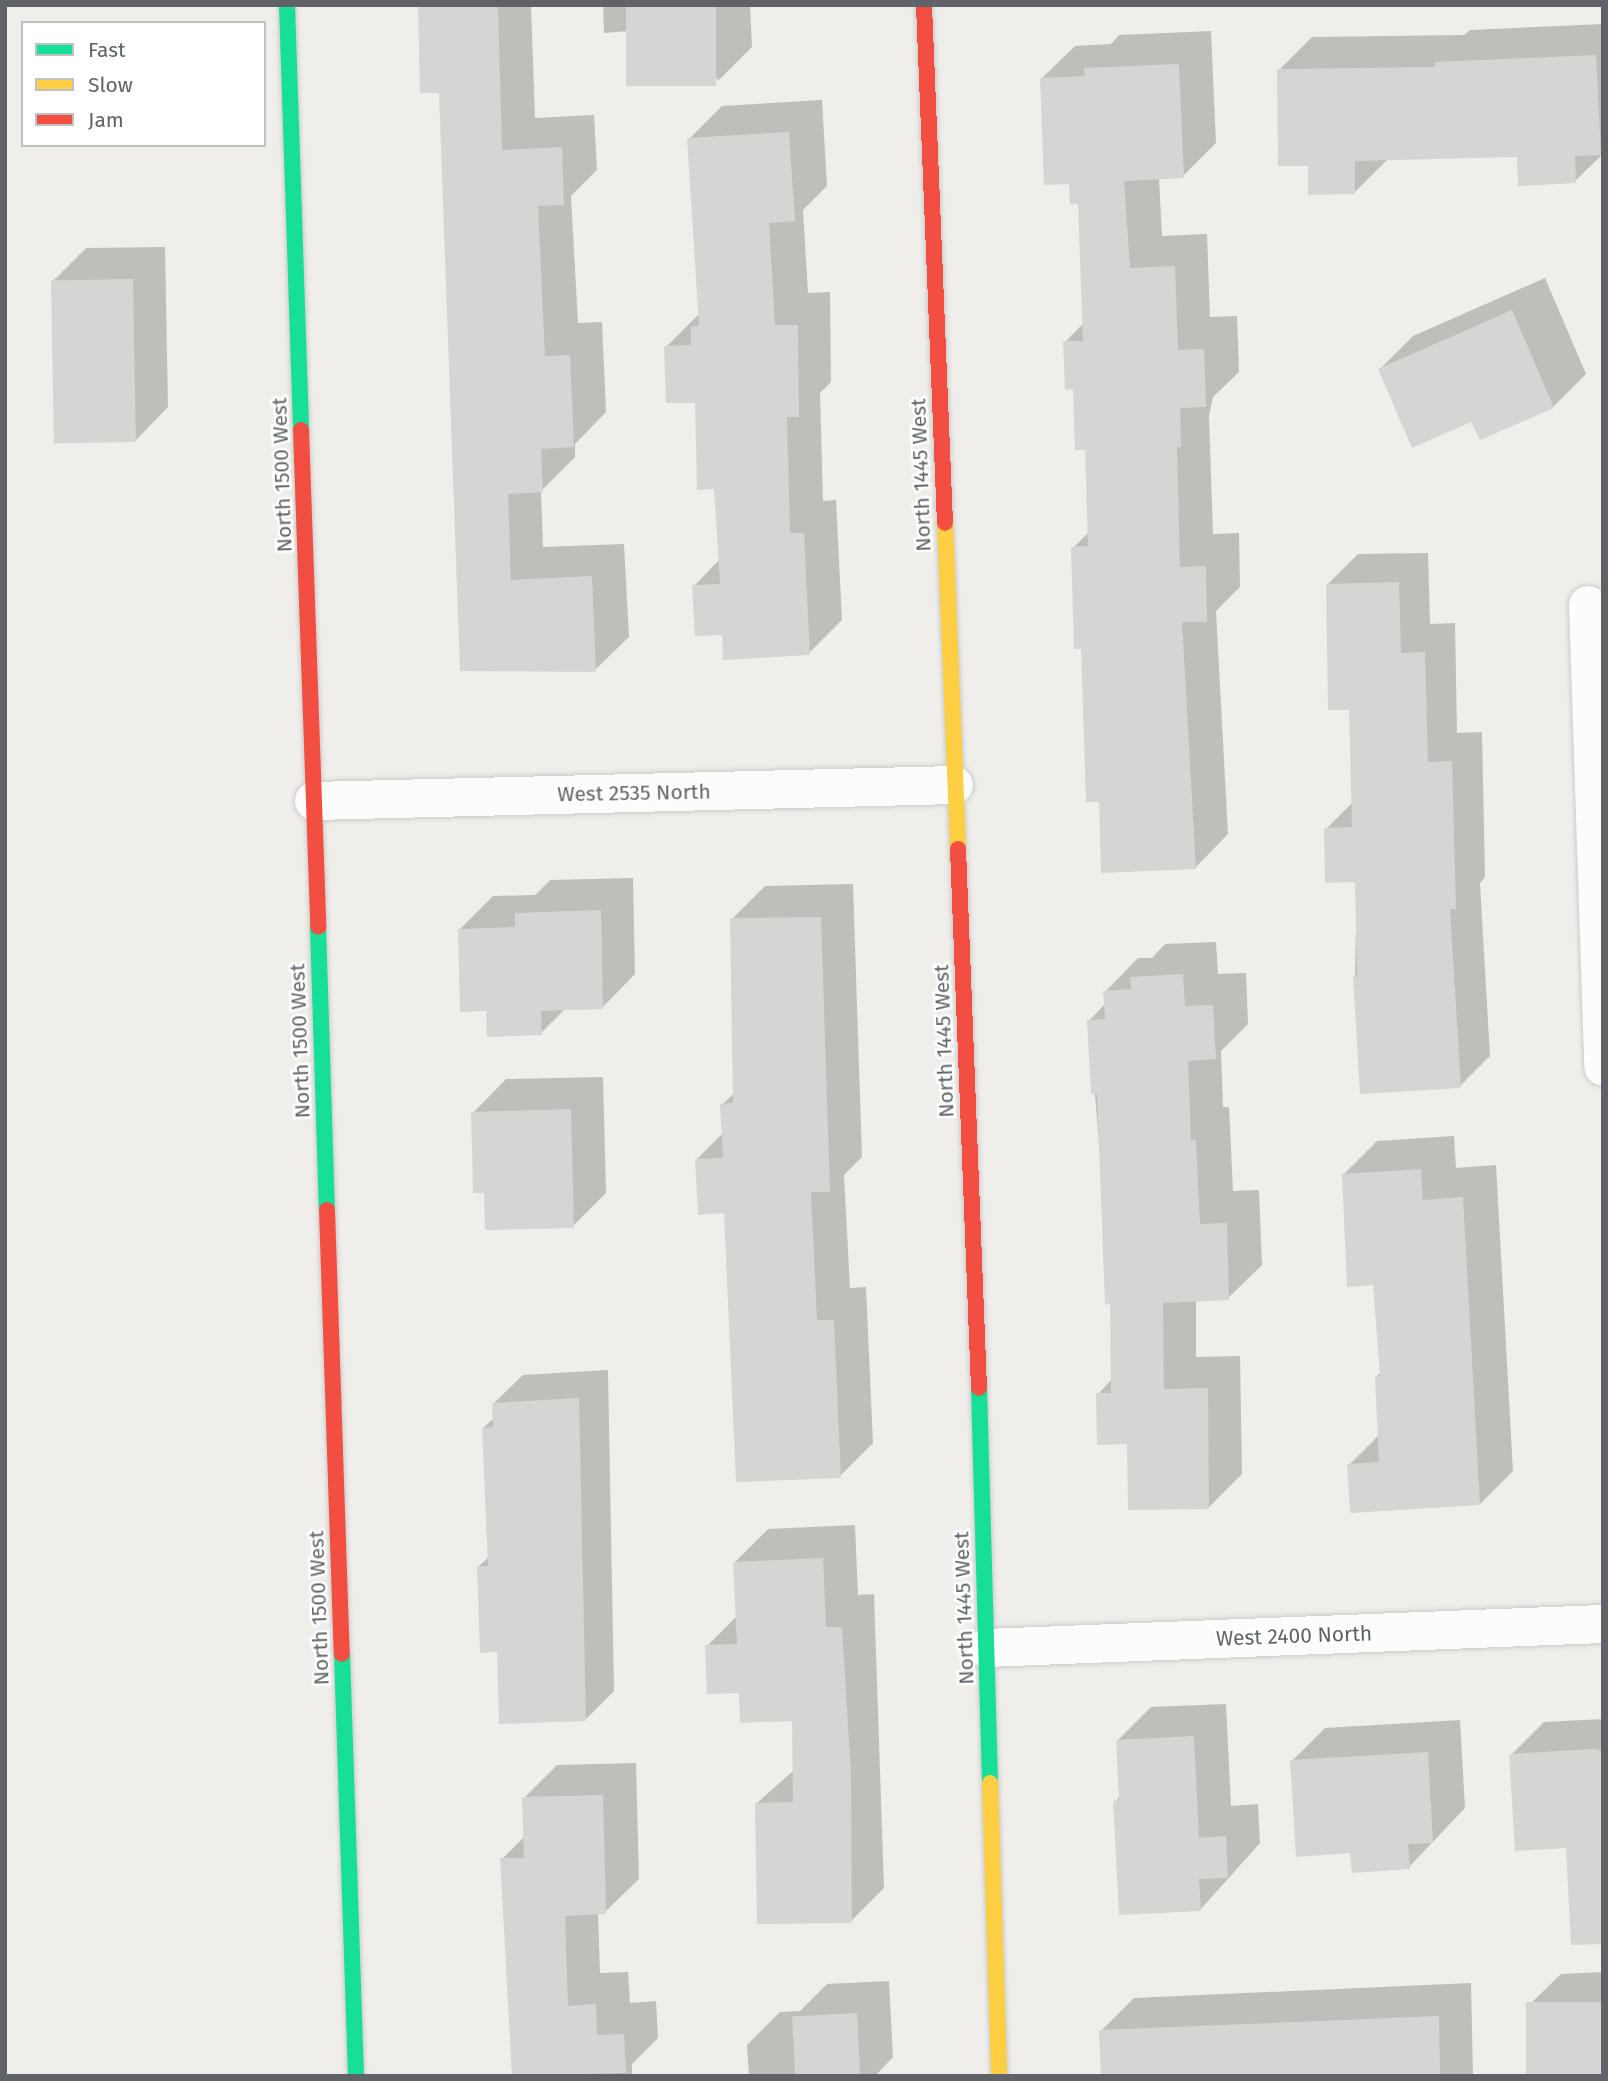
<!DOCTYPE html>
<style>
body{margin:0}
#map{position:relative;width:1608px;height:2081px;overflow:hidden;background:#efeeea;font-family:"Fira Sans",sans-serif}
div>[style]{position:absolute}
.shadow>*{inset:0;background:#0003}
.building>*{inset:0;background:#d6d5d3;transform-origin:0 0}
.roads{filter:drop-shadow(0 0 2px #cbcccc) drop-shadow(0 0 2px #cbcccc)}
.street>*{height:38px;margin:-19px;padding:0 19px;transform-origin:19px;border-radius:19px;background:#fdfcfc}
.fast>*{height:16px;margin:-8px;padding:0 8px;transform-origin:8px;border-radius:8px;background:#16e098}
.slow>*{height:16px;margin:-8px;padding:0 8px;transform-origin:8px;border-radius:8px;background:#ffcf43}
.jam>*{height:16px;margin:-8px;padding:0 8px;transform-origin:8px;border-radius:8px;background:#f24e42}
span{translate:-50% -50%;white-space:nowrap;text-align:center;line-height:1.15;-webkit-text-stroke:5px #fff;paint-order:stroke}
.street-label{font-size:21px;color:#5f6368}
.frame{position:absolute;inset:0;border:7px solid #5f6368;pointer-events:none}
.legend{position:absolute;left:21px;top:21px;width:245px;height:126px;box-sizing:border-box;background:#fff;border:2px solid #bfc1c3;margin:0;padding:9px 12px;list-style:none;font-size:21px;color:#5f6368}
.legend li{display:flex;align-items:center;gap:14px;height:35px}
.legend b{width:35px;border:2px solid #bfc1c3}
</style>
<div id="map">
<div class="shadow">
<i style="clip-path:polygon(419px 5px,531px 5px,535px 118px,594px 115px,597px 170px,571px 196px,578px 323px,602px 322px,606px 412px,575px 444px,575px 457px,541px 491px,543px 547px,624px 544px,629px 637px,595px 670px,462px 669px,441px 91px)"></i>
<i style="clip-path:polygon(603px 5px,750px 5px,752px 47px,719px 80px,629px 31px,604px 33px)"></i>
<i style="clip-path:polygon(1603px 24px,1603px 154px,1575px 181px,1519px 155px,1388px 159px,1355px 192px,1309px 164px,1279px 70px,1312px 37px,1464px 35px,1470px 30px)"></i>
<i style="clip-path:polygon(1211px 31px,1216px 143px,1183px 176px,1159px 177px,1162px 236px,1207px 234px,1210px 317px,1237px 316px,1239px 372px,1213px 397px,1209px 416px,1213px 534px,1239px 533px,1240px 587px,1216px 611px,1228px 834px,1195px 868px,1101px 800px,1073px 548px,1089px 532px,1086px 448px,1065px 342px,1084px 323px,1080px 202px,1041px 79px,1075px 46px,1111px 44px,1119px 35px)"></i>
<i style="clip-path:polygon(822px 100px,827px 186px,803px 210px,808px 293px,830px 292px,831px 382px,820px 393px,823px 501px,836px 500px,842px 620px,809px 653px,724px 633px,694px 586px,720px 559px,716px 488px,696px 401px,666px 347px,700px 313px,689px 139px,722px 106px)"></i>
<i style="clip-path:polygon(165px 247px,168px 407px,135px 441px,53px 281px,86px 248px)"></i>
<i style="clip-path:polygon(1545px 278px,1586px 374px,1553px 407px,1472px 420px,1380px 369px,1413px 336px)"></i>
<i style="clip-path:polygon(1428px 553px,1430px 624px,1455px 623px,1457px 733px,1482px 732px,1485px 877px,1480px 883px,1490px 1056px,1460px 1086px,1355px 976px,1357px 880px,1326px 829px,1353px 802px,1350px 708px,1328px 584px,1358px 554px)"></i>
<i style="clip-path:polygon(633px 878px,635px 974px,602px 1008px,566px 1008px,541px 1033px,487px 1009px,460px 929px,493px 896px,535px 895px,550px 880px)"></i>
<i style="clip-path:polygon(853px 884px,862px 1157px,844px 1175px,850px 1288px,866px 1287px,873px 1443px,840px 1476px,725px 1211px,697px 1159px,723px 1133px,722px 1105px,735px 1092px,732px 919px,765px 886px)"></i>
<i style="clip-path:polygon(1216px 942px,1218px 974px,1246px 973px,1248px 1024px,1221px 1051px,1223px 1107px,1229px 1107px,1233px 1191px,1259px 1190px,1262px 1265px,1228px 1298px,1196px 1300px,1196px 1357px,1240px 1356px,1242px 1474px,1209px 1507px,1129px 1442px,1098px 1394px,1112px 1379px,1112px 1303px,1089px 1021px,1105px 1004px,1105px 992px,1138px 958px,1152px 958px,1165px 944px)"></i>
<i style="clip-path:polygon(603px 1077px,606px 1193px,573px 1226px,486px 1191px,473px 1113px,506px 1079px)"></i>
<i style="clip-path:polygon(1454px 1136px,1456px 1168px,1496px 1165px,1513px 1471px,1480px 1504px,1349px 1465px,1380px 1434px,1376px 1377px,1382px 1372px,1375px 1284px,1344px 1174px,1377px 1141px)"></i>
<i style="clip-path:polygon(608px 1370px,614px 1691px,585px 1720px,499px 1651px,479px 1566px,489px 1557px,483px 1428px,494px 1418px,494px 1403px,523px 1375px)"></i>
<i style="clip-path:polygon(855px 1525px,858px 1595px,874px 1594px,884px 1888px,851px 1921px,757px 1803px,794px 1770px,794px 1719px,740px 1691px,707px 1646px,737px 1616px,735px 1562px,768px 1529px)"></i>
<i style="clip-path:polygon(1226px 1704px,1231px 1806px,1258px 1804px,1260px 1843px,1200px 1910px,1115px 1802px,1120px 1796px,1118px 1740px,1151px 1707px)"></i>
<i style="clip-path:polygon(1603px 1719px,1603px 1871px,1567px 1846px,1511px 1755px,1544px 1722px)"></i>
<i style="clip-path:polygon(1460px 1720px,1465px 1808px,1409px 1867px,1352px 1851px,1292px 1761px,1325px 1728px)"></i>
<i style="clip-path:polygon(636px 1763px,639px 1879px,605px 1912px,598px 1913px,600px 1973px,628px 1972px,630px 2003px,656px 2001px,658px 2038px,632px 2064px,632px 2076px,513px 2076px,502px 1859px,525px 1836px,524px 1798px,557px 1765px)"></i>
<i style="clip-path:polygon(1603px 1972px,1603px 2076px,1527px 2007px,1561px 1974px)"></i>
<i style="clip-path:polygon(889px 1981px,893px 2057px,875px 2076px,749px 2076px,747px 2045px,780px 2012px,800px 2011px,827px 1984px)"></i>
<i style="clip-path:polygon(1471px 1983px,1473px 2076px,1103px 2076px,1101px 2031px,1134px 1998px)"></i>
</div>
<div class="building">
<i style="clip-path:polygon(418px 5px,498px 5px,502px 150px,562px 147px,564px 205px,538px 206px,545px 356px,570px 355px,574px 447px,541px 449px,543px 492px,508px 494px,511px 580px,592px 576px,596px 672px,460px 671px,439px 93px,420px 93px)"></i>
<i style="left:626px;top:5px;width:90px;height:81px"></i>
<i style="clip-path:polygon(1596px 55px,1601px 155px,1575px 156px,1576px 183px,1518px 186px,1517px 157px,1355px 161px,1355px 194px,1308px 195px,1308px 166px,1278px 166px,1277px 69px,1435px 67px,1435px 62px)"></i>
<i style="clip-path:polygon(1179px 64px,1184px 178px,1124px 181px,1130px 268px,1175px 266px,1178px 350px,1204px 349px,1206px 407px,1180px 408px,1181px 447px,1177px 447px,1180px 567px,1206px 566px,1207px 622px,1182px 622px,1196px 869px,1101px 873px,1099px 802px,1086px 802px,1081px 649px,1074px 649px,1071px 547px,1088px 546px,1085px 450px,1075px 450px,1073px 389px,1065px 390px,1063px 341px,1083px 341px,1078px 204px,1070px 204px,1069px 184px,1044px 185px,1040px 78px,1085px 76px,1084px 68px)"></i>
<i style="clip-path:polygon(789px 132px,795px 221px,769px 223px,775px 325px,798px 325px,799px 417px,787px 417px,790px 533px,804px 533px,810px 655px,723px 660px,722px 635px,695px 636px,692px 585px,720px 584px,714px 489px,697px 490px,695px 403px,666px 403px,664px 346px,691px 345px,691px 327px,699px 326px,687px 138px)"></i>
<i style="left:133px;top:279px;width:163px;height:82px;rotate:89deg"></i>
<i style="clip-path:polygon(1512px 310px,1554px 408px,1480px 440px,1471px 422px,1412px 448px,1378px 369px)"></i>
<i style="clip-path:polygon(1399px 582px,1401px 653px,1425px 652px,1428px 762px,1452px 761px,1456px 909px,1450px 909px,1461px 1088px,1360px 1094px,1353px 976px,1357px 975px,1355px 882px,1325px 883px,1324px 828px,1352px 827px,1349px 710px,1328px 710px,1326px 584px)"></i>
<i style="clip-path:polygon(601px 910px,603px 1009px,541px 1011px,542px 1035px,487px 1037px,486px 1011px,460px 1012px,458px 929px,515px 927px,515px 913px)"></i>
<i style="clip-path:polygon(821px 917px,830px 1192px,811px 1192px,817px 1320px,834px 1320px,841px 1478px,736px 1482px,724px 1213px,698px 1215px,695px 1159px,723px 1158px,720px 1104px,733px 1103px,730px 918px)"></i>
<i style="clip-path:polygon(1183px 974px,1185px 1006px,1213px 1005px,1216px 1059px,1188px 1061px,1191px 1140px,1196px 1140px,1200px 1224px,1227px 1223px,1229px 1300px,1163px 1303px,1164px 1389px,1208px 1388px,1209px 1509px,1128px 1510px,1127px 1444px,1097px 1445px,1096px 1393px,1111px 1393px,1110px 1304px,1105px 1305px,1097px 1094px,1091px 1094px,1087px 1020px,1105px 1019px,1103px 991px,1131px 989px,1130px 977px)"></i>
<i style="clip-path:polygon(571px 1109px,574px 1228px,485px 1230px,484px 1193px,473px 1193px,471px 1112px)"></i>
<i style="clip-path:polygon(1421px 1169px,1423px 1200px,1463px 1197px,1480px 1505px,1350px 1513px,1347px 1464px,1379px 1462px,1375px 1377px,1380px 1376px,1373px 1285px,1347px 1287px,1342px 1174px)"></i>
<i style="clip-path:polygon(579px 1398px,586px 1721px,499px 1724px,497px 1652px,480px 1653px,477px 1566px,488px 1566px,482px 1428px,493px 1427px,492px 1403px)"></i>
<i style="clip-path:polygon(823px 1558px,826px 1627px,842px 1627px,851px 1774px,852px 1923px,757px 1924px,755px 1803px,793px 1802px,792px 1721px,740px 1723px,739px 1693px,707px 1694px,705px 1645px,737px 1644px,733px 1562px)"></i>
<i style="clip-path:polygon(1194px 1736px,1199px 1838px,1226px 1836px,1228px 1878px,1199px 1879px,1201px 1911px,1119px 1915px,1113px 1801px,1119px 1800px,1116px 1740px)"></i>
<i style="clip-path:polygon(1593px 1749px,1603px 1751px,1603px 1944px,1571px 1945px,1566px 1848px,1515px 1851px,1509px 1754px)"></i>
<i style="clip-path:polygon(1428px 1752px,1433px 1843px,1408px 1844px,1410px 1869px,1352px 1873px,1350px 1853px,1296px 1857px,1290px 1760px)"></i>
<i style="clip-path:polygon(603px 1795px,606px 1914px,565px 1916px,568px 2006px,596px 2004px,597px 2035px,624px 2034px,626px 2073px,512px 2076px,500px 1858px,524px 1858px,522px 1797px)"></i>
<i style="left:1603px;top:2002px;width:74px;height:77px;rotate:90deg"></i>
<i style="left:857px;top:2013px;width:63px;height:65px;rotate:87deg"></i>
<i style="clip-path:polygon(1439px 2016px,1440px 2076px,1101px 2076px,1099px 2030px)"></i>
</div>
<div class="roads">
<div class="street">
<i style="left:1588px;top:605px;width:462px;rotate:88.1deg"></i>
<i style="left:314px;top:801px;width:640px;rotate:-1.43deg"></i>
<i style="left:986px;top:1648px;width:617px;rotate:-2.23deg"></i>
</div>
<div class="fast">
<i style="left:287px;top:5px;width:425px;rotate:88.1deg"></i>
<i style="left:318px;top:927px;width:283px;rotate:88.2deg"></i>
<i style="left:979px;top:1388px;width:395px;rotate:88.4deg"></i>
<i style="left:342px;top:1654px;width:422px;rotate:88.1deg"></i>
</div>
<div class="slow">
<i style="left:945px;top:523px;width:326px;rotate:87.7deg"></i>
<i style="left:990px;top:1783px;width:293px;rotate:88.2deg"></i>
</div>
<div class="jam">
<i style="left:924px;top:5px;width:518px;rotate:87.68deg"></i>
<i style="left:301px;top:430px;width:497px;rotate:88deg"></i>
<i style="left:958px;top:849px;width:539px;rotate:87.77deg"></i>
<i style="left:327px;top:1210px;width:444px;rotate:88.1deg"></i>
</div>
</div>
<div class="street-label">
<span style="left:282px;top:475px;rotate:-92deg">North 1500 West</span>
<span style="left:921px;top:475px;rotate:-92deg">North 1445 West</span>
<span style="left:634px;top:793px;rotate:-1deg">West 2535 North</span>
<span style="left:300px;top:1041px;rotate:-92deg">North 1500 West</span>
<span style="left:944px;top:1041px;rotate:-92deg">North 1445 West</span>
<span style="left:319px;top:1608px;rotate:-92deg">North 1500 West</span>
<span style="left:964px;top:1608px;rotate:-92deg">North 1445 West</span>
<span style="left:1294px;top:1636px;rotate:-2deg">West 2400 North</span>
</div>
<div class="frame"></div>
<ul class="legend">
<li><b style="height:9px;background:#16e098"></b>Fast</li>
<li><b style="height:9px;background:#ffcf43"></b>Slow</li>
<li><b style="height:9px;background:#f24e42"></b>Jam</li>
</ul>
</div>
